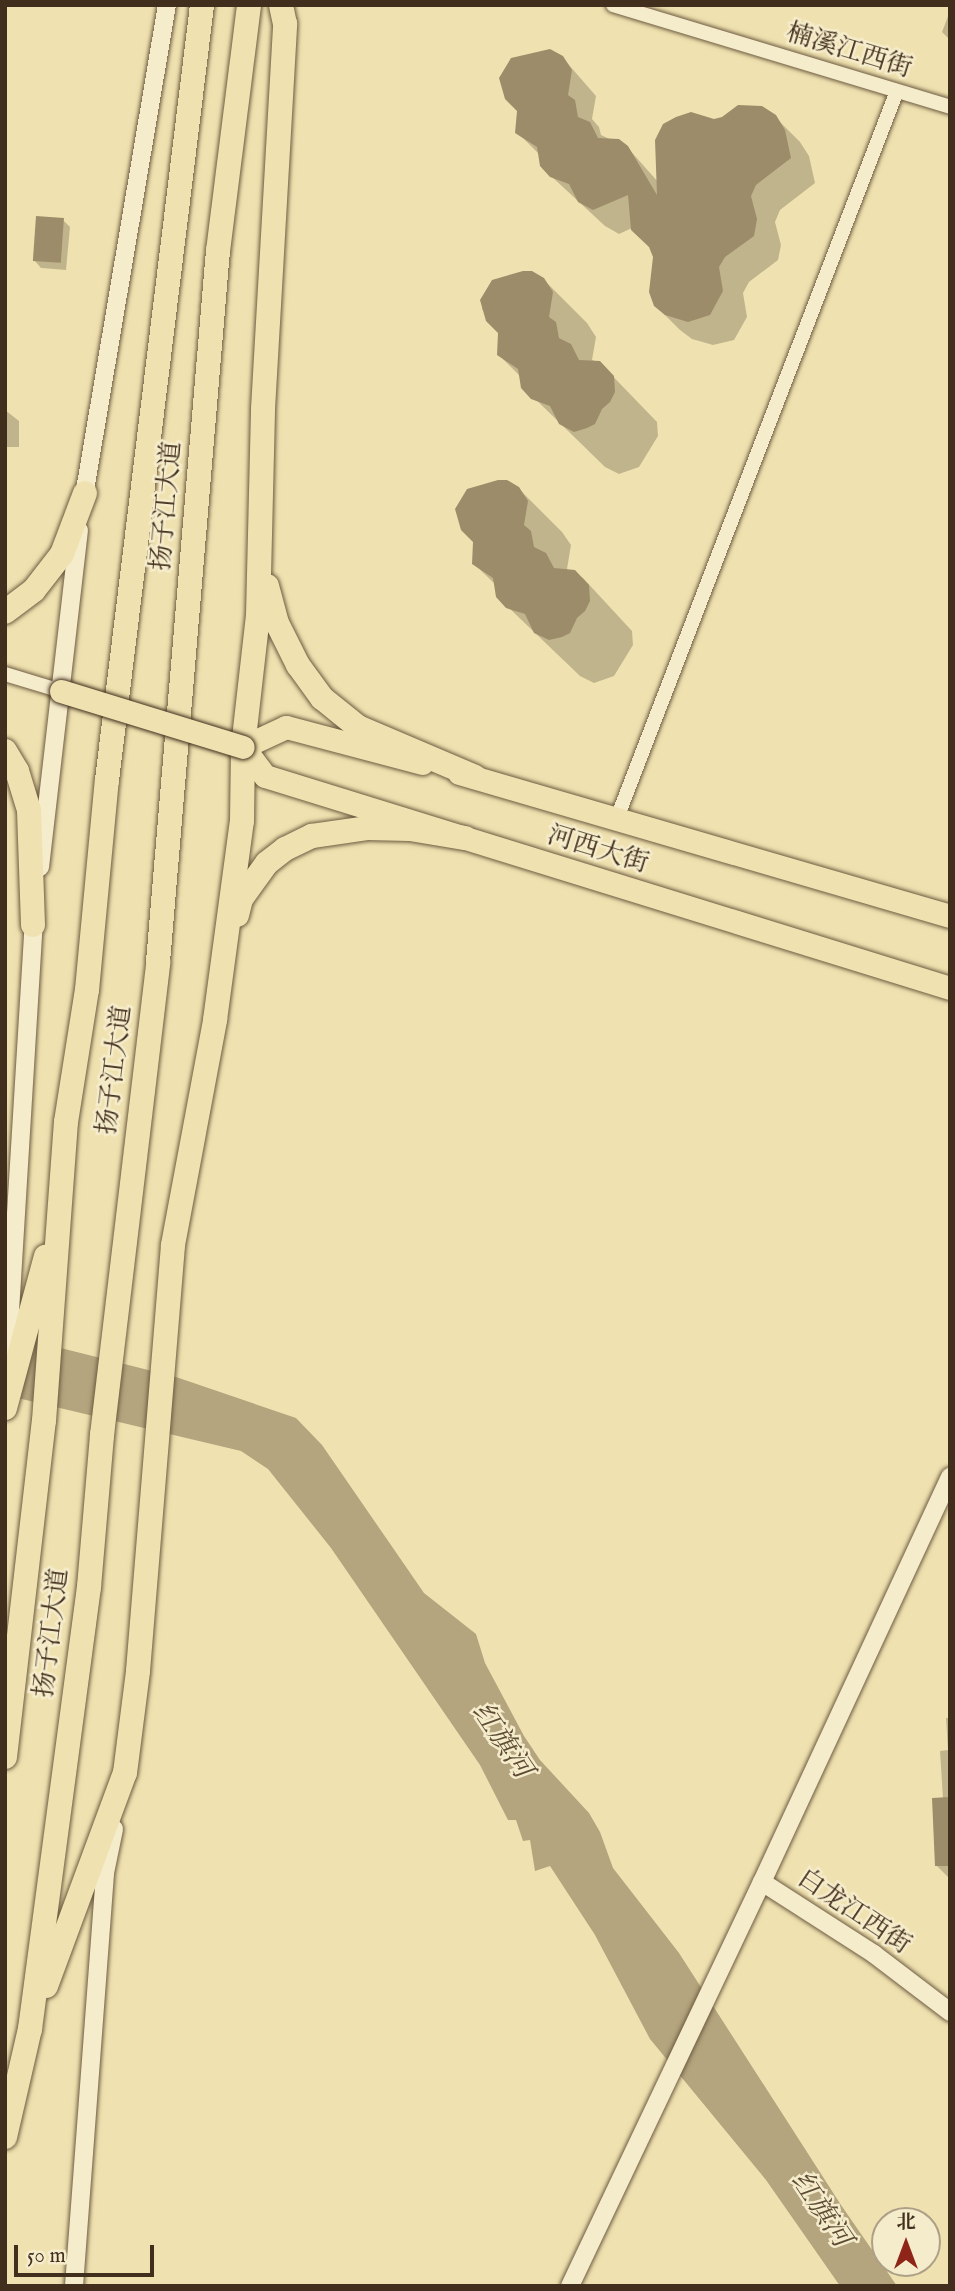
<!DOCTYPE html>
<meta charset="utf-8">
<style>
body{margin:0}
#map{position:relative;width:955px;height:2291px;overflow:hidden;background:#f0e2b0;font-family:"IM FELL English","Noto Serif SC",serif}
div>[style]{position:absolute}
.water>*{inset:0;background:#b4a57e}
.shadow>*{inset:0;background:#0003}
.building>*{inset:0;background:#9c8c69;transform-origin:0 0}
.roads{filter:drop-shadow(0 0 2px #6d5b41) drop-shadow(0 0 2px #6d5b41)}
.minor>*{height:14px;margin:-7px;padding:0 7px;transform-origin:7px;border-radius:7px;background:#f5eccc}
.tertiary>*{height:18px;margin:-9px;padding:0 9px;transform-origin:9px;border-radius:9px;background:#f5eccc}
.primary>*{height:23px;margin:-11.5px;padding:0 11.5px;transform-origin:11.5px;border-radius:11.5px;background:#f0e2b0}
.trunk>*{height:24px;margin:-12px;padding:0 12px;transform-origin:12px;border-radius:12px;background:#f0e2b0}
.bridges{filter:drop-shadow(0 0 2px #412e1c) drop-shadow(0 0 2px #412e1c)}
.primary-bridge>*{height:23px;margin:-11.5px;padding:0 11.5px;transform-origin:11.5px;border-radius:11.5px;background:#f0e2b0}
span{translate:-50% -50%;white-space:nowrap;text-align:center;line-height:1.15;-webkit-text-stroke:5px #f5eccc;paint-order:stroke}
.street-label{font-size:26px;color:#412e1c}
.water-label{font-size:28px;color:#5e4c34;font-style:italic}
.frame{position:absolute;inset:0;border:7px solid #412e1c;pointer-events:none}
.north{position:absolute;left:871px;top:2207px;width:70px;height:70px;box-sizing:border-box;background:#f5eccc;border:2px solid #ada086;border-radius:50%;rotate:0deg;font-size:19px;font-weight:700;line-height:28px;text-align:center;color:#412e1c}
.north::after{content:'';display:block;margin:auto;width:24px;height:32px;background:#8f2418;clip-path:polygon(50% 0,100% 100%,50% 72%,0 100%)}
.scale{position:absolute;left:14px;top:2245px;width:140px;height:32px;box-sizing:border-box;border:4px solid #412e1c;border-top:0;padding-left:9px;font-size:21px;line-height:24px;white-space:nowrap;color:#412e1c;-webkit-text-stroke:5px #f5eccc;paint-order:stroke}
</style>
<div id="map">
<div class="water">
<i style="clip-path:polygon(5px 1334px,176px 1377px,296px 1418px,322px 1445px,424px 1593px,476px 1634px,485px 1663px,524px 1736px,540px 1760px,589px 1813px,600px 1832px,613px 1868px,679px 1953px,841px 2205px,897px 2286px,840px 2286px,766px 2180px,650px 2039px,595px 1935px,550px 1866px,535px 1871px,530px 1840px,523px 1841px,516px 1820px,508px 1820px,480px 1765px,331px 1548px,268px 1469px,241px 1451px,5px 1395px)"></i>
</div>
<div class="shadow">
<i style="clip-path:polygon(950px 11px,950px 40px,942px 32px)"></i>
<i style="clip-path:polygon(562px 57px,596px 96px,592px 119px,599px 127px,601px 135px,627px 147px,659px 183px,714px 121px,775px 117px,800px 142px,809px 156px,815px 183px,780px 210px,775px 222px,781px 245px,778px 260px,749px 282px,743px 293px,747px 317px,734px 340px,713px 345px,692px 339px,680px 330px,655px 305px,655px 257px,651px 247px,632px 228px,619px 234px,605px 226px,551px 176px,540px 155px,517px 132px)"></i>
<i style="clip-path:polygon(63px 220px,70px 227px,66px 270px,41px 268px,34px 260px)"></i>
<i style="clip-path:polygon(543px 279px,587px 323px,596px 337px,592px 360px,600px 363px,657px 422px,658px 436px,639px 467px,619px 474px,605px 467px,523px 387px,521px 377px,498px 354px,500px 332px,482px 309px,482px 300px)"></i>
<i style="clip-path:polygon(5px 410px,19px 421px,19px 447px,5px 447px)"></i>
<i style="clip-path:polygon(518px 488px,562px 532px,571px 545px,567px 569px,583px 578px,632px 631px,633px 645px,614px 676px,594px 683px,580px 676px,507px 606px,496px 585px,473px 563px)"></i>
<i style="clip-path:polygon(946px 1718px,950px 1718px,950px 1895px,948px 1877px,936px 1865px,943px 1799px,940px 1751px,948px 1750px)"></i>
</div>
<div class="building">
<i style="clip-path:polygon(550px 49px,563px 56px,572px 70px,568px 95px,575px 100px,578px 117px,590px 122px,598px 138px,619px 139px,628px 146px,657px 195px,655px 140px,663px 124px,676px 117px,691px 112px,714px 119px,722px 117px,738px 105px,762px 106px,776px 115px,785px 130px,791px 158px,756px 185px,751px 196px,757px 219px,754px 236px,725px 257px,719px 267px,723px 291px,710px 315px,688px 322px,665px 315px,654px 306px,649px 292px,653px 257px,649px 247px,631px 230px,628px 195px,593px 210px,578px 202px,569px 184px,550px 177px,540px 166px,537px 147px,515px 133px,517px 111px,505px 99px,499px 78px,511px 58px)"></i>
<i style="left:36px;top:216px;width:28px;height:45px;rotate:4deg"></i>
<i style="clip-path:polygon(523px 271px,532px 271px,544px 278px,553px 292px,549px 317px,556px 322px,559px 338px,571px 344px,579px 360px,600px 361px,614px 376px,615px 392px,610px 402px,602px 409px,595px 424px,587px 428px,574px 432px,559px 424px,550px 406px,531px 399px,521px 388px,518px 369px,497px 355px,498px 333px,486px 321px,480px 300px,492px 280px)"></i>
<i style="clip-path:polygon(498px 480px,507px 480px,519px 487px,528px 501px,524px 525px,531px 531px,534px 547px,546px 553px,554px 568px,575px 570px,589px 585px,590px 601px,585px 611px,577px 618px,570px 633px,562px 637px,549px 640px,534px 633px,525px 614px,506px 608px,496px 597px,493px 578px,472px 564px,473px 542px,461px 530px,455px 509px,467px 489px)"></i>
<i style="clip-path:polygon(950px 1797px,950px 1866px,935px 1866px,932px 1798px)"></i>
</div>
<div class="roads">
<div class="minor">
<i style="left:613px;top:5px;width:352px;rotate:16.8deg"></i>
<i style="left:5px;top:674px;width:59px;rotate:16.9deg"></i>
<i style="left:617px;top:818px;width:779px;rotate:-68.94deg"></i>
</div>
<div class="tertiary">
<i style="left:83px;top:502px;width:504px;rotate:-80.41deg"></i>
<i style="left:40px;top:867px;width:339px;rotate:-83.4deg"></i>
<i style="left:6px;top:1377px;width:462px;rotate:-86.5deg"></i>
<i style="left:762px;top:1882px;width:133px;rotate:32.7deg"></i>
<i style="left:874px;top:1954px;width:96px;rotate:37.3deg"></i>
<i style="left:74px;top:2286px;width:414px;rotate:-85.7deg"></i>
<i style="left:105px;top:1873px;width:45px;rotate:-78.4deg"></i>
<i style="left:570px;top:2286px;width:447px;rotate:-64.6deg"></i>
<i style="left:762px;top:1882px;width:447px;rotate:-65.1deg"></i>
</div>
<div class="primary">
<i style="left:422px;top:763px;width:141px;rotate:-165.2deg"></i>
<i style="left:286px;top:727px;width:47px;rotate:155.1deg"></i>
<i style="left:243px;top:747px;width:36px;rotate:53deg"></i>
<i style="left:265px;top:776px;width:717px;rotate:17.2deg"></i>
<i style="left:459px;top:773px;width:511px;rotate:16.24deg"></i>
</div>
<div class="trunk">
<i style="left:267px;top:586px;width:38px;rotate:75deg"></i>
<i style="left:277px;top:623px;width:47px;rotate:63.4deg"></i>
<i style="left:298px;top:665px;width:41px;rotate:54deg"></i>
<i style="left:322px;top:698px;width:46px;rotate:38.9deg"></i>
<i style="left:358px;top:727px;width:127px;rotate:23.1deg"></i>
<i style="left:5px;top:612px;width:36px;rotate:-37deg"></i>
<i style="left:34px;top:590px;width:46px;rotate:-52.1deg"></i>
<i style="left:62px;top:554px;width:65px;rotate:-69.3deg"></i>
<i style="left:5px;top:751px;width:23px;rotate:59deg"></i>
<i style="left:17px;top:771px;width:41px;rotate:72.9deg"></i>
<i style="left:29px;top:810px;width:115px;rotate:88deg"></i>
<i style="left:237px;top:915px;width:16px;rotate:-76deg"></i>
<i style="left:241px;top:899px;width:44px;rotate:-54.2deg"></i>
<i style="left:267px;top:863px;width:23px;rotate:-38deg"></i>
<i style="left:285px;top:849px;width:30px;rotate:-26deg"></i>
<i style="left:312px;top:836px;width:57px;rotate:-8.1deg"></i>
<i style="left:368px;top:828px;width:42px;rotate:1.4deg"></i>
<i style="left:410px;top:829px;width:56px;rotate:9.3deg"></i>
<i style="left:5px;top:1408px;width:157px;rotate:-74.9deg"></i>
<i style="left:5px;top:1757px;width:338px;rotate:-83.4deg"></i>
<i style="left:44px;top:1421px;width:300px;rotate:-85.8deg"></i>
<i style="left:66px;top:1122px;width:134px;rotate:-81deg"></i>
<i style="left:87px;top:990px;width:211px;rotate:-84.6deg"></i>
<i style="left:107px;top:780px;width:781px;rotate:-83.01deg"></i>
<i style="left:46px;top:1986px;width:227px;rotate:-69.7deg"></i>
<i style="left:125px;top:1773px;width:103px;rotate:-82.7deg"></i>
<i style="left:138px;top:1671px;width:427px;rotate:-85.3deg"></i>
<i style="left:173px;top:1245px;width:229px;rotate:-79.4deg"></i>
<i style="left:215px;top:1020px;width:201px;rotate:-82.3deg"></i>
<i style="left:242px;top:821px;width:74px;rotate:-89.2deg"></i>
<i style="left:243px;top:747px;width:132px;rotate:-83.5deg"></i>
<i style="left:258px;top:616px;width:207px;rotate:-88.6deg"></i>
<i style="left:263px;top:409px;width:386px;rotate:-86.7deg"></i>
<i style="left:285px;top:24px;width:19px;rotate:-102deg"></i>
<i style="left:5px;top:2137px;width:111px;rotate:-77deg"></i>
<i style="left:30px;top:2029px;width:446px;rotate:-82.4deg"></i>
<i style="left:89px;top:1587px;width:153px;rotate:-85.1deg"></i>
<i style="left:102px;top:1435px;width:476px;rotate:-83.2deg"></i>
<i style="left:158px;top:962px;width:714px;rotate:-85.18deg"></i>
<i style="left:218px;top:251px;width:248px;rotate:-82.8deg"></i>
</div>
</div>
<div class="bridges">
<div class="primary-bridge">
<i style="left:61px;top:691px;width:190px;rotate:17.1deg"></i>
</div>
</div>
<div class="street-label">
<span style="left:849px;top:51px;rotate:17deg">楠溪江西街</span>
<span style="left:167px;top:506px;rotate:-85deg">扬子江大道</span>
<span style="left:598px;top:850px;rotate:17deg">河西大街</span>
<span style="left:115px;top:1070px;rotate:-83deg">扬子江大道</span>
<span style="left:52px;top:1633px;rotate:-83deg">扬子江大道</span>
<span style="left:854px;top:1912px;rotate:34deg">白龙江西街</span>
</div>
<div class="water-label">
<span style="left:501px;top:1741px;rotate:56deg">红旗河</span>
<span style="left:820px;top:2210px;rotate:56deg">红旗河</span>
</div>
<div class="frame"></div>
<div class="north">北</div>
<div class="scale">50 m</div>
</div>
